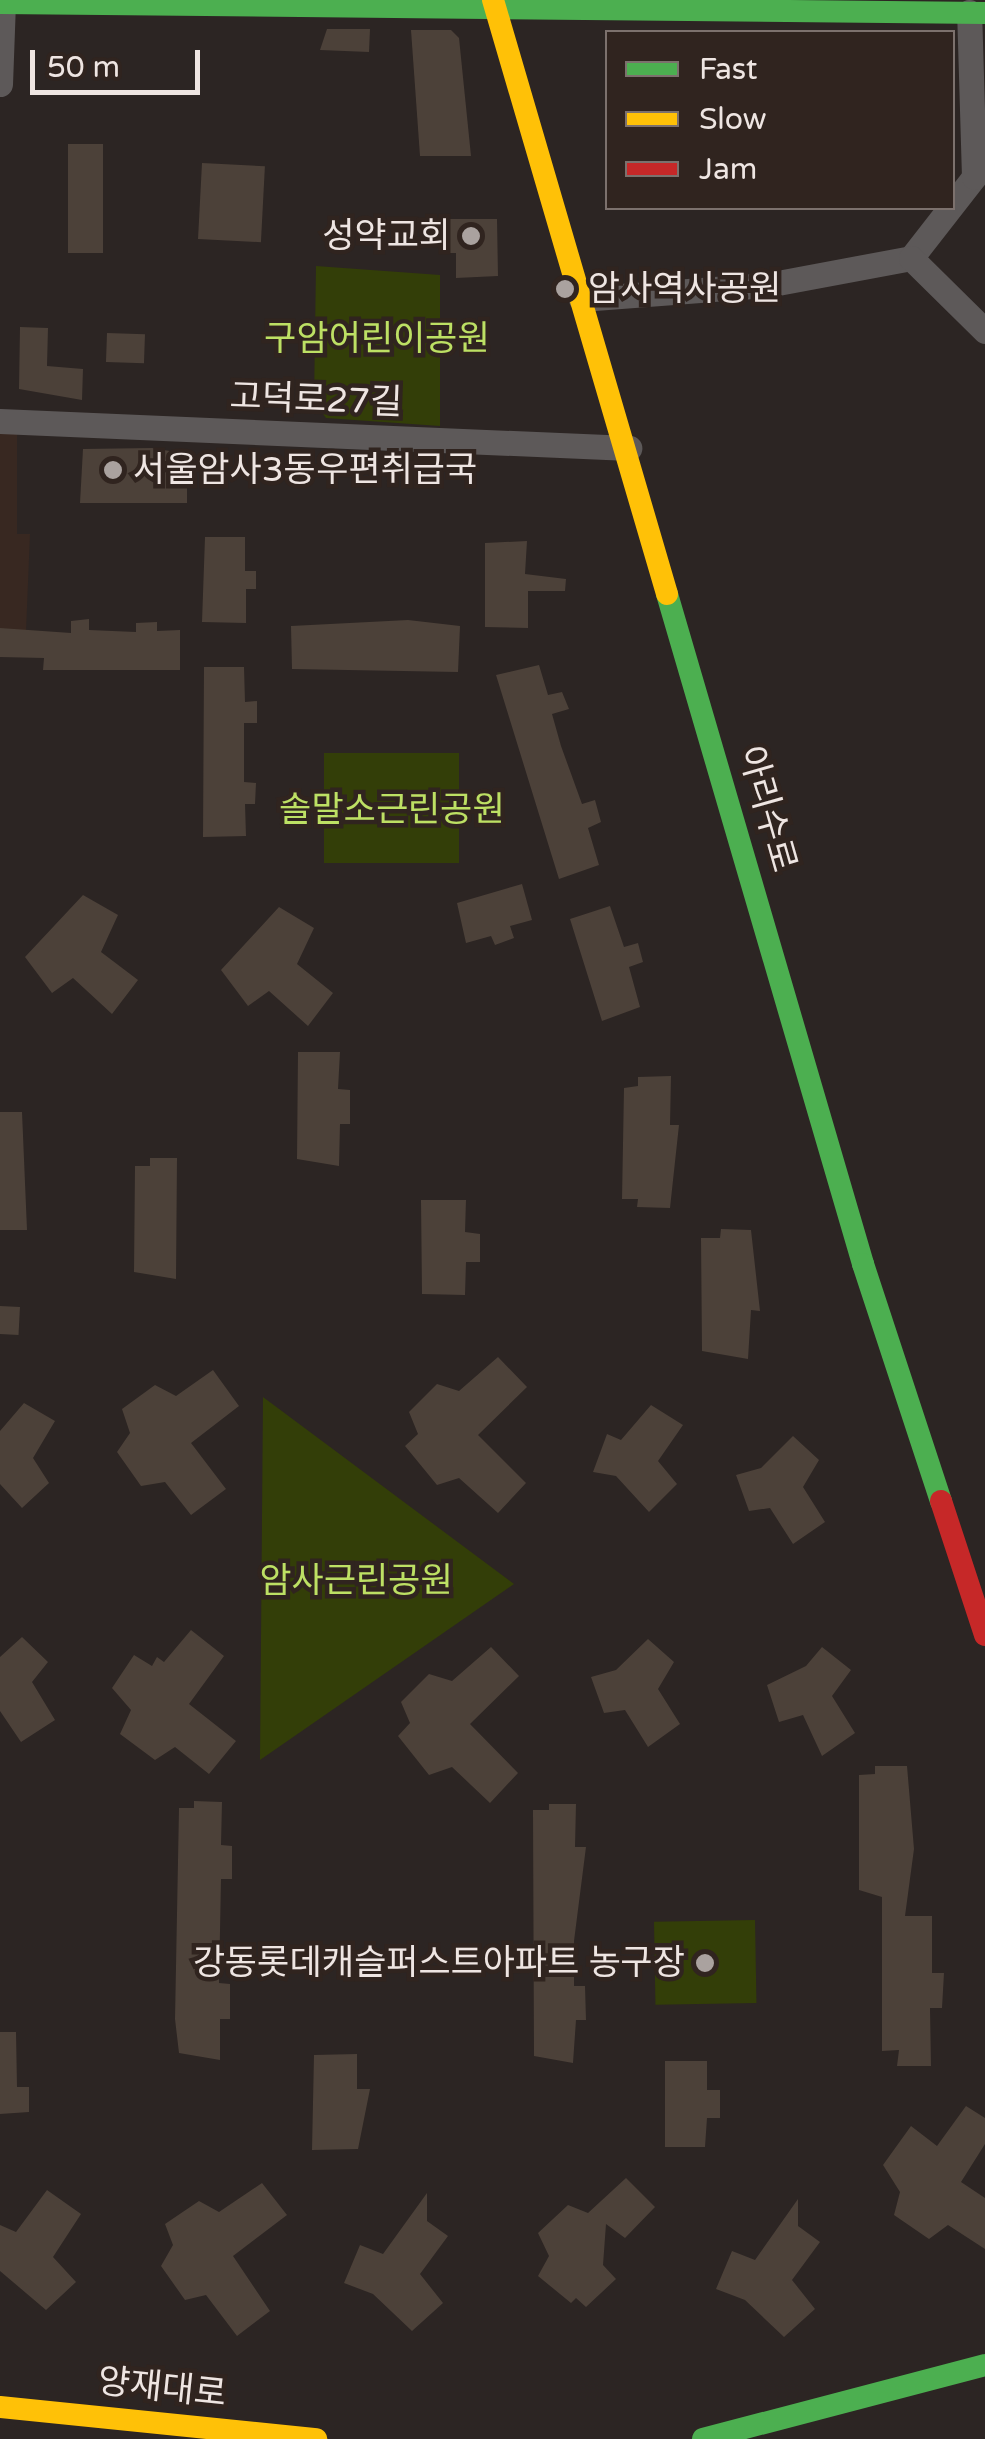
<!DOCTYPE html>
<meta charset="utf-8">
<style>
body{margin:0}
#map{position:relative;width:985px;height:2439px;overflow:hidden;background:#2c2523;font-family:"Varela Round","Noto Sans KR",sans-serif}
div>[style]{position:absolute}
.built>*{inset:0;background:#382821}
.green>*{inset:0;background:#333e08;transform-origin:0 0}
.building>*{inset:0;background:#4c4139;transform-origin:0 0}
.street>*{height:25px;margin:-12.5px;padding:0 12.5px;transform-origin:12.5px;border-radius:12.5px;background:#5d5959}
.fast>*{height:22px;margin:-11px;padding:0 11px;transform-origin:11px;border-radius:11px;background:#4caf50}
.slow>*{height:22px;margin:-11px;padding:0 11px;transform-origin:11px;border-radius:11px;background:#ffc107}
.jam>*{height:22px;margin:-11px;padding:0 11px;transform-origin:11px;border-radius:11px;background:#c62828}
.dots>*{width:28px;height:28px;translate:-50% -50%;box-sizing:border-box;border:5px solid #30241f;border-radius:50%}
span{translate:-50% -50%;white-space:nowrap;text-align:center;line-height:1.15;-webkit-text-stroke:9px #30241f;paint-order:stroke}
.poi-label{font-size:35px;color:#eee5e2}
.right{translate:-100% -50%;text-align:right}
.left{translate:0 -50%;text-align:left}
.park-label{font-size:35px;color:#bde064}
.street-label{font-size:35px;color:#eee5e2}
.legend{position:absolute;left:605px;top:30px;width:350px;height:180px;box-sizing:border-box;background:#30241f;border:2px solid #7c716d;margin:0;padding:12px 18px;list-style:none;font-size:30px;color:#eee5e2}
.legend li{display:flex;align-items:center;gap:20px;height:50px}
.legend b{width:50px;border:2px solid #7c716d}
.scale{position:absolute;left:30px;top:50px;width:170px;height:45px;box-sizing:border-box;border:5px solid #eee5e2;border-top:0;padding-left:12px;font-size:30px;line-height:35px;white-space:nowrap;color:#eee5e2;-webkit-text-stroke:8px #30241f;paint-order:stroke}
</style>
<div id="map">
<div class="built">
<i style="clip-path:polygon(0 430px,17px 431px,17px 534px,30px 534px,25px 656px,0 656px)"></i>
</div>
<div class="green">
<i style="clip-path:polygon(316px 266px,440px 275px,440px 426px,326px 418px,314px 402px)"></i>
<i style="left:459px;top:753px;width:110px;height:135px;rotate:90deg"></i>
<i style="clip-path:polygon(263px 1397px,514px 1584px,260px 1760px)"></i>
<i style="left:755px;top:1920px;width:83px;height:101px;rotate:89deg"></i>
</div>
<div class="building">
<i style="clip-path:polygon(327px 29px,370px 29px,369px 52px,320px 50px)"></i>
<i style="clip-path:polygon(411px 30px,451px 30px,459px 38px,471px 156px,420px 156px)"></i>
<i style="left:68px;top:144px;width:35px;height:109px"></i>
<i style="left:202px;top:163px;width:63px;height:76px;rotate:3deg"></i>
<i style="clip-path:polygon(444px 219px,497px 219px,498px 276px,456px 278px,456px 253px,444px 253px)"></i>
<i style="clip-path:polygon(20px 327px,48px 328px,47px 366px,83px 369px,82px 400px,19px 389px)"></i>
<i style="left:107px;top:333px;width:38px;height:29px;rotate:2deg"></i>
<i style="clip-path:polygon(152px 448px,187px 454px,187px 503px,80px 503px,83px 449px)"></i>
<i style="clip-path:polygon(205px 537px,245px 537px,245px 571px,256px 571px,256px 589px,246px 589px,246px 623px,202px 622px)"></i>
<i style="clip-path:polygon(527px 541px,525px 574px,566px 579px,565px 591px,528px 591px,528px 628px,485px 627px,485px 543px)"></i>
<i style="clip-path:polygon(89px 619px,89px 630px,136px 632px,136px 623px,157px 622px,157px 631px,180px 630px,180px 670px,43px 670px,44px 658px,0 657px,0 628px,71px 633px,71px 621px)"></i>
<i style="clip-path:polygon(408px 620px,460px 626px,458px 672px,292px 669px,291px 626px)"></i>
<i style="clip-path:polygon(539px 665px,548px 695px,562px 692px,569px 709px,552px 714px,561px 746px,582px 804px,595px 800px,601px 822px,588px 828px,599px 865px,559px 879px,496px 675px)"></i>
<i style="clip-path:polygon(204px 667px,244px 667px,245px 702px,257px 701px,257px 723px,244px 723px,244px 782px,256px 783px,255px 804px,245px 804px,246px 836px,203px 837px)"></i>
<i style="clip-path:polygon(522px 884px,532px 920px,510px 926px,514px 938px,495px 945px,491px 936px,466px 943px,457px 903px)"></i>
<i style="clip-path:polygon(83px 895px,118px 915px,101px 952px,138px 980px,112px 1014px,73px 978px,52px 993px,25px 957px)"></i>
<i style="clip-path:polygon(610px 906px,624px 947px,638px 943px,643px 962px,629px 967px,640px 1007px,602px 1021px,570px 919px)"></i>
<i style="clip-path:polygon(279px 907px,314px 928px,297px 964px,333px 993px,308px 1026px,269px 991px,248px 1006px,221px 970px)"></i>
<i style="clip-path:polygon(298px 1052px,340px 1052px,338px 1089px,350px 1090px,350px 1124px,340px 1124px,339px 1166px,297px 1159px)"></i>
<i style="clip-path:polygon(671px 1076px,670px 1125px,679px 1125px,670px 1208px,637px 1207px,638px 1199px,622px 1199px,624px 1088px,638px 1086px,638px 1077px)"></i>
<i style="clip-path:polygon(0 1112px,22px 1112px,27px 1230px,0 1230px)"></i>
<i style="clip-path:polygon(150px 1158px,177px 1158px,176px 1279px,134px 1272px,135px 1166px,150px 1166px)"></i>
<i style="clip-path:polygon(421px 1200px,466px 1200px,465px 1232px,480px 1234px,480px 1262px,466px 1262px,465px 1295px,422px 1294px)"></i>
<i style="clip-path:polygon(721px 1229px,751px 1230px,760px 1311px,751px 1310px,748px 1359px,702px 1351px,701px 1238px,720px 1238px)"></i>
<i style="left:0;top:1306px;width:20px;height:28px;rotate:3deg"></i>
<i style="clip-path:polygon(498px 1357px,527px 1387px,478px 1435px,526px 1483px,498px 1513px,459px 1478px,437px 1485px,405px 1446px,418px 1434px,409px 1412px,437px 1384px,459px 1391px)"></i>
<i style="clip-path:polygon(213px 1370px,239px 1406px,191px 1443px,226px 1489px,191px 1515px,165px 1482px,141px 1486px,117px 1452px,130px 1433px,122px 1409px,155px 1385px,176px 1396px)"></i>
<i style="clip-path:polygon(24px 1403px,55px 1421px,33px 1458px,49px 1483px,22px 1508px,0 1484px,0 1431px)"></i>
<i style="clip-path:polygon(651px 1405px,683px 1425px,658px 1461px,677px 1484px,649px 1512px,616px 1476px,593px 1472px,607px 1434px,621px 1440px)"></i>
<i style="clip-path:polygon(793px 1436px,819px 1460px,803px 1487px,825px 1522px,793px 1544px,770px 1508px,749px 1511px,736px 1475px,761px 1468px)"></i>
<i style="clip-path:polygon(191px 1630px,224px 1656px,189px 1704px,236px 1741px,209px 1774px,175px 1747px,155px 1760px,120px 1734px,131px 1710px,112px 1688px,134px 1655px,152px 1666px,157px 1657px,164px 1662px)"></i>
<i style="clip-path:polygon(22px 1637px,48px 1662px,32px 1682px,55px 1720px,21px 1742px,0 1711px,0 1657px)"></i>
<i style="clip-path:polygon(648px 1639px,674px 1662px,658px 1689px,680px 1724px,648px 1747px,625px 1710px,604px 1713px,591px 1677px,616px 1670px)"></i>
<i style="clip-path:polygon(491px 1647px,519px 1676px,470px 1724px,518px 1773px,490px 1803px,452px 1767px,429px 1775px,398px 1736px,410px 1723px,401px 1702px,429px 1674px,452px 1681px)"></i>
<i style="clip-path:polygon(822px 1647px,851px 1670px,832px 1696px,855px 1733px,822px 1756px,803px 1715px,779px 1722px,767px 1685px,806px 1666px)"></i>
<i style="clip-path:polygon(875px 1766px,907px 1766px,914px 1849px,905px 1916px,932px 1916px,932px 1973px,944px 1973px,942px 2008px,930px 2008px,931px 2066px,897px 2066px,899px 2050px,882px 2051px,882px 1897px,859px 1890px,859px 1775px,875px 1774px)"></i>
<i style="clip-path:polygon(194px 1801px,222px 1802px,221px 1845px,232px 1846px,232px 1879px,221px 1879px,219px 1983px,230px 1984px,230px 2019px,220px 2019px,220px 2060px,179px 2053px,175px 2019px,179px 1808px,194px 1808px)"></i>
<i style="clip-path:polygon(549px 1804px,576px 1804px,575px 1847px,586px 1847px,574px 1941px,574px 1986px,585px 1986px,586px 2020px,576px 2020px,573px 2063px,534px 2056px,533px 1810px,549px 1810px)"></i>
<i style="clip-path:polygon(0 2032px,16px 2032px,17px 2087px,29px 2087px,29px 2112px,0 2114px)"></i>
<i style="clip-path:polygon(357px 2054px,357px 2089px,370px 2089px,358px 2149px,312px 2150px,314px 2055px)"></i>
<i style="clip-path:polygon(665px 2061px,707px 2061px,707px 2090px,720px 2090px,720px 2118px,707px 2118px,705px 2147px,665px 2147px)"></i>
<i style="clip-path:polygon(966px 2106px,985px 2118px,985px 2144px,961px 2182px,985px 2198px,985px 2249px,948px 2225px,929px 2239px,894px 2215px,900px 2192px,883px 2165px,911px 2126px,937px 2146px)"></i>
<i style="clip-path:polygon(626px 2178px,655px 2207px,625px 2238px,606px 2224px,603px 2265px,616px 2279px,586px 2307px,576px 2298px,571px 2303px,538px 2276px,549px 2256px,538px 2233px,568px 2205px,588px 2213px)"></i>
<i style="clip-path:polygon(262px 2183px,287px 2215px,233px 2256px,270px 2311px,237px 2336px,206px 2295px,185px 2300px,161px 2266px,173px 2245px,165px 2224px,199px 2201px,219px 2212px)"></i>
<i style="clip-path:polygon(47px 2190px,81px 2214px,53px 2257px,76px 2282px,46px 2310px,0 2271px,0 2225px,16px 2232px)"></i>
<i style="clip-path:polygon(427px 2193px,427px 2221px,448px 2236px,420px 2274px,443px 2303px,412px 2331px,373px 2294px,344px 2283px,360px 2245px,383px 2254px)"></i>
<i style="clip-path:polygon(798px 2199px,798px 2226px,820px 2242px,792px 2280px,815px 2309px,784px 2337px,745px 2300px,716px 2289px,732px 2251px,755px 2260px)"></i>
</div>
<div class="street">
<i style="left:0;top:84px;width:81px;rotate:-87.9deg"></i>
<i style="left:911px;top:258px;width:103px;rotate:-52.1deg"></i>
<i style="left:974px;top:177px;width:165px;rotate:-91.7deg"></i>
<i style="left:581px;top:299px;width:187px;rotate:-4.3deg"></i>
<i style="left:767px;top:285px;width:147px;rotate:-10.6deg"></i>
<i style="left:911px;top:258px;width:104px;rotate:44.6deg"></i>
<i style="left:0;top:421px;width:630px;rotate:2.46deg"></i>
</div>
<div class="fast">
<i style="left:0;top:3px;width:985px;rotate:0.58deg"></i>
<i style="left:667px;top:594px;width:698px;rotate:73.69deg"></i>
<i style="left:863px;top:1264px;width:250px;rotate:71.8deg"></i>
<i style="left:703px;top:2439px;width:292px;rotate:-14.7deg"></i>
</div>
<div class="slow">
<i style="left:493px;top:0;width:619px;rotate:73.67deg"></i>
<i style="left:0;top:2407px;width:318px;rotate:5.8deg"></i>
</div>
<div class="jam">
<i style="left:941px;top:1501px;width:141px;rotate:71.8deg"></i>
</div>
<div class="dots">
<i style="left:471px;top:236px;background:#aaa29f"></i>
<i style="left:565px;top:289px;background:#aaa29f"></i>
<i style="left:113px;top:470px;background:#aaa29f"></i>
<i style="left:705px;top:1963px;background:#aaa29f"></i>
</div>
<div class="poi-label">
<span class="right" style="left:451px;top:236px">성약교회</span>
<span class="left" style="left:588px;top:289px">암사역사공원</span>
<span class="left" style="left:133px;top:470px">서울암사3동우편취급국</span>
<span class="right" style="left:685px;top:1963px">강동롯데캐슬퍼스트아파트 농구장</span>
</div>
<div class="park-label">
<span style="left:377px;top:339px">구암어린이공원</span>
<span style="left:392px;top:810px">솔말소근린공원</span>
<span style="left:356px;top:1581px">암사근린공원</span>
</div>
<div class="street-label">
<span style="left:316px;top:400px;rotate:2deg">고덕로27길</span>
<span style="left:767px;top:809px;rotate:74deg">아리수로</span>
<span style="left:162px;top:2388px;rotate:6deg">양재대로</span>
</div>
<ul class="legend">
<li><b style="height:12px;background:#4caf50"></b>Fast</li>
<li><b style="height:12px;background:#ffc107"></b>Slow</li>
<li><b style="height:12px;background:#c62828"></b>Jam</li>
</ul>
<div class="scale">50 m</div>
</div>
